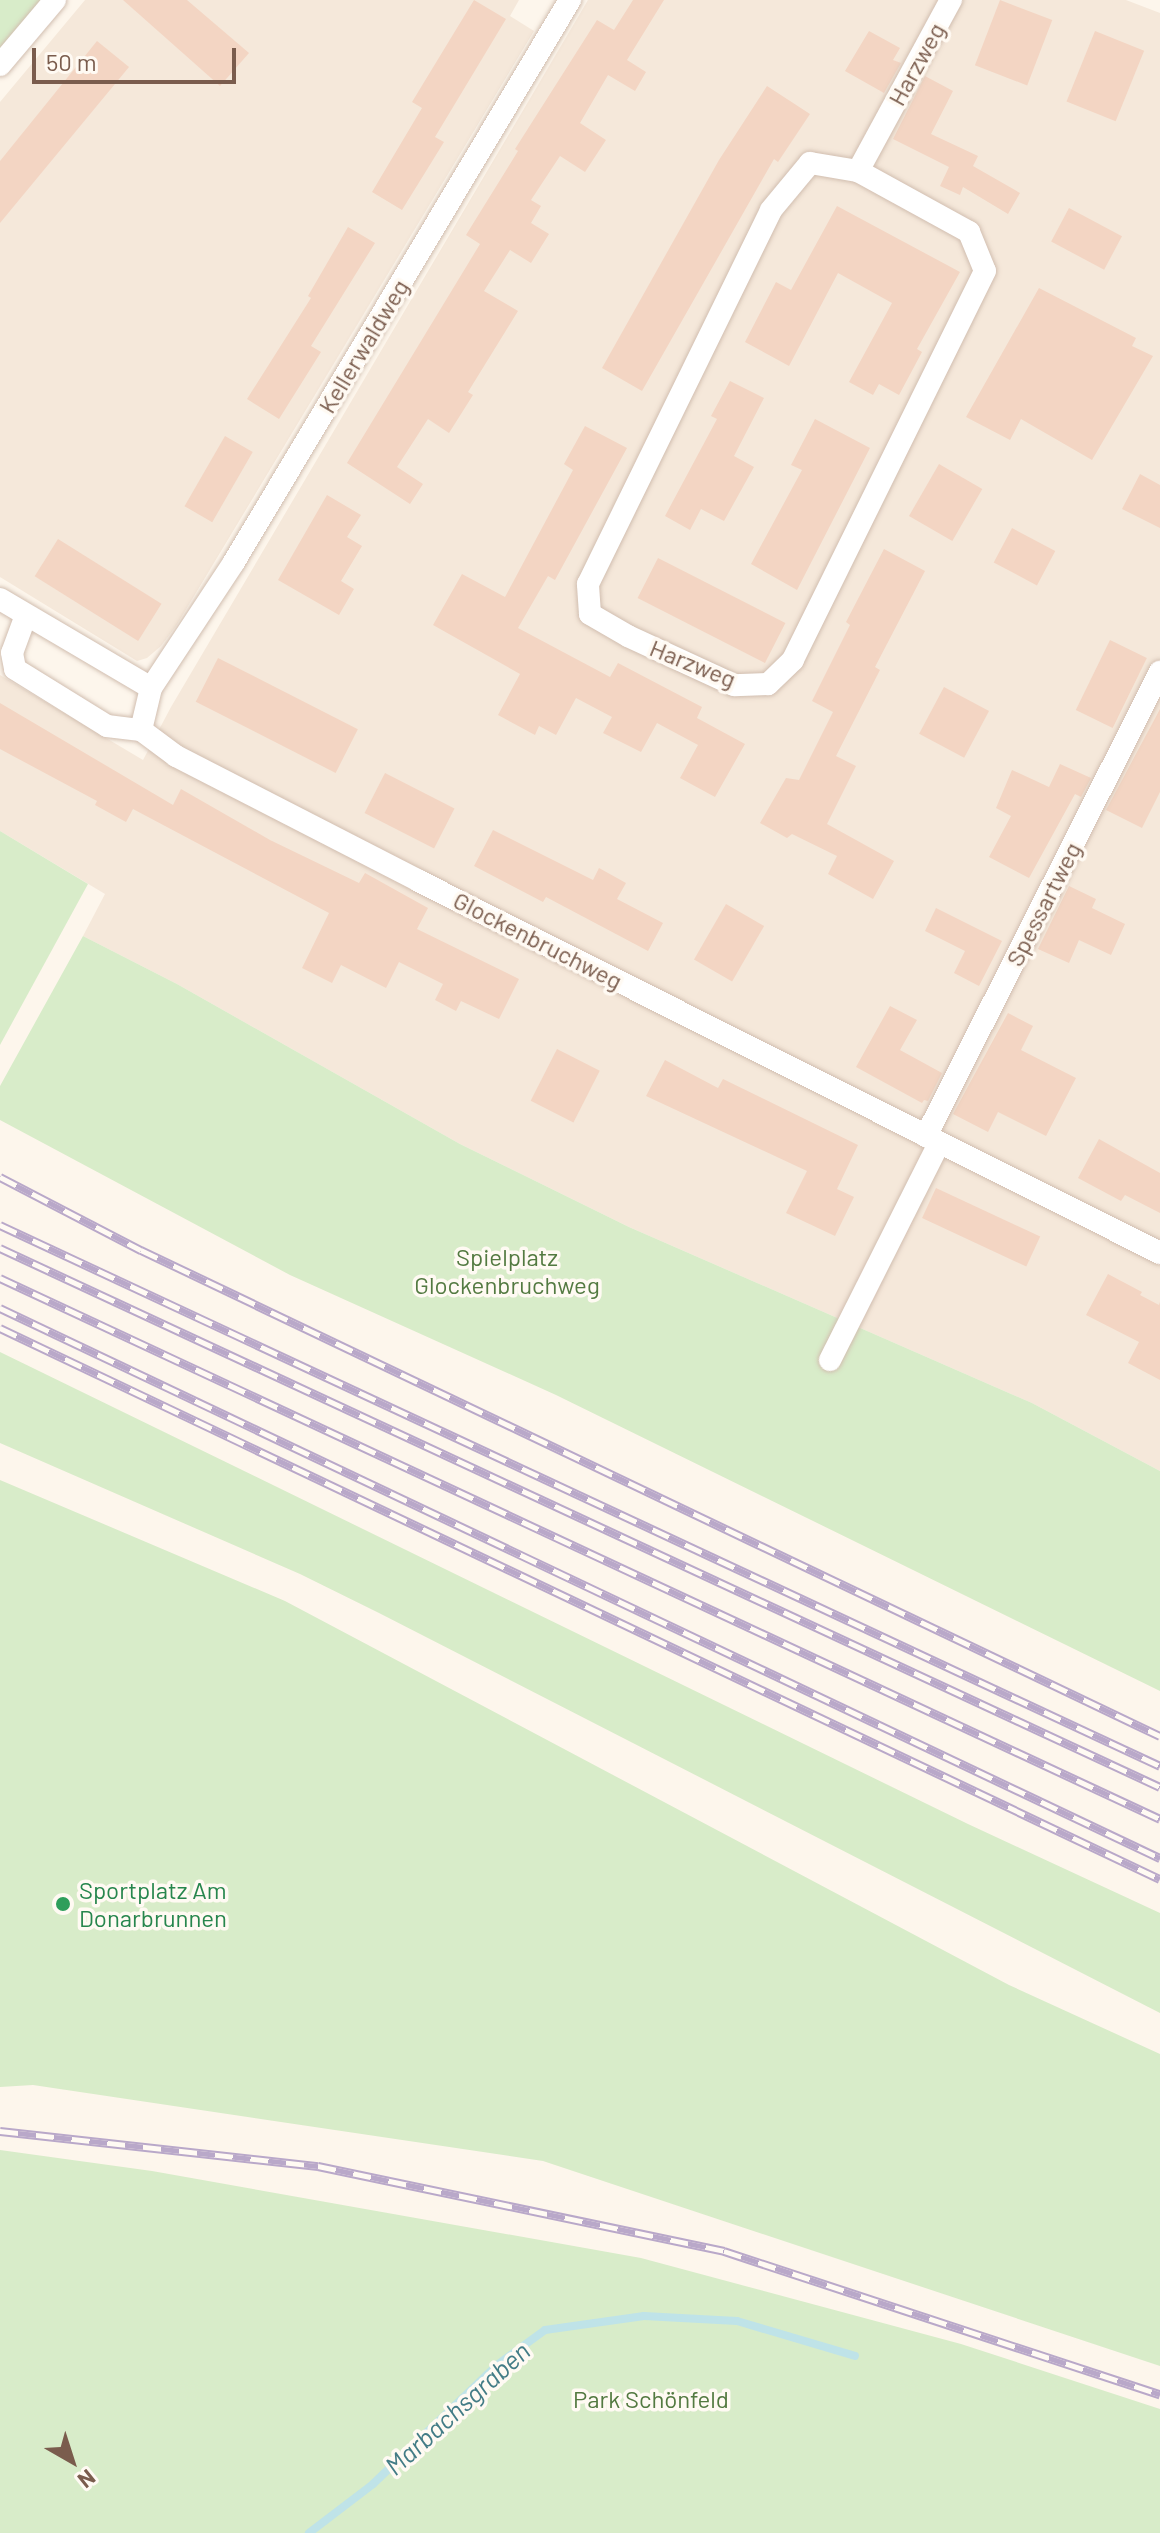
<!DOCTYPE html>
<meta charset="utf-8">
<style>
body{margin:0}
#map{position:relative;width:1160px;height:2533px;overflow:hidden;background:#fdf6ec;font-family:Barlow,sans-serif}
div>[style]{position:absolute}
.residential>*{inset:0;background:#f5e8da}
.green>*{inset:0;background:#d8ecc9}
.stream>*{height:8px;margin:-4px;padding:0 4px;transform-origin:4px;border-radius:4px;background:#bfe3e8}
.building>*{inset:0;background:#f3d5c3;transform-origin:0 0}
.roads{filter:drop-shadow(0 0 2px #d1beb0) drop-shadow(0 0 2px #d1beb0)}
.street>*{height:22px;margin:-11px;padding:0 11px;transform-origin:11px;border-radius:11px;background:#fff}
.rail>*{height:9px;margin-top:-4.5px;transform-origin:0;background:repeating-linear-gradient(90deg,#fffaf3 0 18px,#b9a8c9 0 36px);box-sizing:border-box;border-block:2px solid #b9a8c9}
.dots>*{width:22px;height:22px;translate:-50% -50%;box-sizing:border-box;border:4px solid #fffaf3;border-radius:50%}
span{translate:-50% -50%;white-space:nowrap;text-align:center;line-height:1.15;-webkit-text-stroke:7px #fffaf3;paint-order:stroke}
.street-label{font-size:24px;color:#7a5c4d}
.park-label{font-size:24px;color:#537a41}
.leisure-label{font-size:24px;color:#27864d}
.left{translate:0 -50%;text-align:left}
.water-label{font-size:26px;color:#437c86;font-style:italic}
.north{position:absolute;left:32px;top:2421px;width:80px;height:80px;-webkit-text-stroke:6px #fffaf3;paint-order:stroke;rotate:141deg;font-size:22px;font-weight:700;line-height:32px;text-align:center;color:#7a5c4d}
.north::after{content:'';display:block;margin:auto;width:28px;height:36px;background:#7a5c4d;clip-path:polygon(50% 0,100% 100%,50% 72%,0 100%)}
.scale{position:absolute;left:32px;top:48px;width:204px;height:36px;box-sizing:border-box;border:4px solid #7a5c4d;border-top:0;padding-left:10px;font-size:24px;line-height:28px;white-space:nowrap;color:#7a5c4d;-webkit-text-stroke:6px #fffaf3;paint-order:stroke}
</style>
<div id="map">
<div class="residential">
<i style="clip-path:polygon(85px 0,519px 0,510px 16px,534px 31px,176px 626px,161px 646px,147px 658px,137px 661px,0 577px,0 102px)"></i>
<i style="clip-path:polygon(588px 0,1126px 0,1160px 13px,1160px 1471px,1032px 1403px,629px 1227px,460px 1144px,177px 984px,83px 936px,105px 894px,0 831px,0 675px,143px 760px,171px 707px)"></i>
</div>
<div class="green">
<i style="clip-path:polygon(0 0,43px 0,0 51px)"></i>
<i style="clip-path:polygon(0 831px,88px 884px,0 1045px)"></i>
<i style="clip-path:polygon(83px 936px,177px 984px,460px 1144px,629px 1227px,1032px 1403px,1160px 1471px,1160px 1691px,556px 1395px,290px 1275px,0 1120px,0 1086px)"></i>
<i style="clip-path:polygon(0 1352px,968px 1824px,1160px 1913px,1160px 2013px,379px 1613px,300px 1574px,0 1443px)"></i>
<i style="clip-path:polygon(0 1480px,285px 1601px,1009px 1985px,1160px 2054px,1160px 2366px,543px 2161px,33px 2085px,0 2087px)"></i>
<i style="clip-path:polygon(0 2150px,152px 2171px,641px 2258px,961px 2344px,1160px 2409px,1160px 2533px,0 2533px)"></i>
</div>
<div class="stream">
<i style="left:309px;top:2533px;width:81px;rotate:-37.4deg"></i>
<i style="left:373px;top:2484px;width:172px;rotate:-43.8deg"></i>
<i style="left:497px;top:2365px;width:59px;rotate:-36.1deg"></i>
<i style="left:545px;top:2330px;width:100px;rotate:-8deg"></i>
<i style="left:644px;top:2316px;width:93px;rotate:3.1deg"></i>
<i style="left:737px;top:2321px;width:123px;rotate:16.5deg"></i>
</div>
<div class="building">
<i style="clip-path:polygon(123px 0,187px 0,249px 53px,220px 86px)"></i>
<i style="clip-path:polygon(474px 0,506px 19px,435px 137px,444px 142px,402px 210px,372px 192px,422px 108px,412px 102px)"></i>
<i style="clip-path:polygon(633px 0,664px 0,627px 60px,646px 72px,635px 91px,608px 75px,580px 123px,606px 140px,585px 172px,560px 156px,531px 200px,541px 206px,531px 223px,549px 234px,531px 263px,510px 250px,484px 291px,518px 311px,468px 392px,473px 395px,449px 433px,428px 419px,397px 467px,423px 484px,410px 504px,347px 463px,480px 244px,466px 235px,518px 151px,515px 149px,597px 20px,614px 30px)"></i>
<i style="left:1000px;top:0;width:56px;height:70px;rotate:21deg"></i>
<i style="clip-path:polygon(869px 31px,900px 48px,893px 60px,901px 63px,884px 93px,845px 71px)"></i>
<i style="left:1095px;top:31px;width:53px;height:76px;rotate:22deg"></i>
<i style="clip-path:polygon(97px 41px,129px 67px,0 223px,0 161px)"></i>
<i style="clip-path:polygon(925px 76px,953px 91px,931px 134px,978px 156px,973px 166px,1020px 193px,1008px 214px,963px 187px,960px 195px,940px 186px,949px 167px,893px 139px)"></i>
<i style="clip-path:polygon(767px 86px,810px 114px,778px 162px,774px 159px,642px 391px,602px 368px,719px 160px)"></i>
<i style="clip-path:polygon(837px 206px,960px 272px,917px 349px,922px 352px,899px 395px,879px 384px,873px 395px,849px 382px,892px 303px,838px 273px,789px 366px,745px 342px,776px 282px,791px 290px)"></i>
<i style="left:1069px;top:208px;width:60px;height:38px;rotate:28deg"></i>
<i style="clip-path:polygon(348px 227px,375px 243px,311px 346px,321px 352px,279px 419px,247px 399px,311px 298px,308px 296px)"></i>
<i style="clip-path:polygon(1039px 288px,1136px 338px,1132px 346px,1153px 356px,1092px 460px,1021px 419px,1010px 440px,966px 417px)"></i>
<i style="clip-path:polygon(730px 381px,764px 398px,734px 456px,754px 467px,724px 521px,701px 509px,690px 530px,665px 516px,717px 419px,711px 416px)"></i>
<i style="clip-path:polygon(815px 419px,870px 448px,797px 590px,751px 564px,802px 470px,791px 465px)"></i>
<i style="clip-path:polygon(585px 426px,627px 448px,555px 580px,548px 576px,518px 628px,610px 677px,618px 663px,702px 707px,697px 718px,745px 744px,715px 797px,680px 778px,698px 745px,657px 723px,641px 752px,603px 733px,612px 717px,576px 698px,556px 735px,539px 726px,535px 735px,498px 715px,520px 674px,433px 625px,462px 574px,505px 597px,573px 470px,564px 464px)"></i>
<i style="left:225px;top:436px;width:32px;height:81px;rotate:30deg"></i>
<i style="left:939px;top:464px;width:50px;height:60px;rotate:30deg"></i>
<i style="clip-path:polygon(1140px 474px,1160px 485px,1160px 528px,1122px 509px)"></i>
<i style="clip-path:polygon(327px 495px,361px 515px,347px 537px,362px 546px,341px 581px,354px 589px,339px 615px,278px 580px)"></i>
<i style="left:1012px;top:528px;width:49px;height:39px;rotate:28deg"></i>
<i style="left:58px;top:539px;width:122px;height:44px;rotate:32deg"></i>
<i style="clip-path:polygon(884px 549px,925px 571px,875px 667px,880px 670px,836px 756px,856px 766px,827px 824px,894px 861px,873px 899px,828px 874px,837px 856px,792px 834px,787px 838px,760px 823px,786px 778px,799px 780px,833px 712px,812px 701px,850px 625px,846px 622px)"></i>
<i style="left:658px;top:558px;width:143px;height:45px;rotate:27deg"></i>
<i style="left:1110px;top:640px;width:41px;height:78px;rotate:26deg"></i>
<i style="left:218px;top:658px;width:157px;height:49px;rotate:27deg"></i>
<i style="left:944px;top:687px;width:51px;height:53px;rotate:28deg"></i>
<i style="clip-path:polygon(0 703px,173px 805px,181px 789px,270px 840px,359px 883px,365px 873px,428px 908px,417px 929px,519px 979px,499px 1019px,461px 1001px,456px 1011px,435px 1000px,443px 984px,399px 962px,386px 988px,341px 965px,332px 983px,302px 968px,329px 913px,133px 809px,126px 822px,95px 805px,97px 801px,0 749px)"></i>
<i style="clip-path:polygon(1160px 709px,1160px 792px,1142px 828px,1106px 810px)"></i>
<i style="clip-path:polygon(1060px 764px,1091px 778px,1081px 797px,1075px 794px,1029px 878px,989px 857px,1011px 816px,996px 808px,1012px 770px,1049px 787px)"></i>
<i style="left:385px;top:773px;width:78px;height:45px;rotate:27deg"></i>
<i style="clip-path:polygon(493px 830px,593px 880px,599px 868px,626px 883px,617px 899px,663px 923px,648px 951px,546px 897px,543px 902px,474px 866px)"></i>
<i style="clip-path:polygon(1069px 886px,1096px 899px,1092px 908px,1125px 924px,1111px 955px,1079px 940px,1069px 963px,1038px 949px)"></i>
<i style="left:726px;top:904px;width:44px;height:64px;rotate:30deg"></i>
<i style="clip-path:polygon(936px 908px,1002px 941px,979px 986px,954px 973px,965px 951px,925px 931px)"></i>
<i style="clip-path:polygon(890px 1006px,917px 1020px,900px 1050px,942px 1073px,928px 1101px,924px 1100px,922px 1103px,856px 1067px)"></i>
<i style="clip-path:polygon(1008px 1013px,1033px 1026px,1021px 1050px,1076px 1078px,1046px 1136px,998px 1112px,988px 1132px,953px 1114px)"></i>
<i style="left:557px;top:1049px;width:48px;height:58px;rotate:27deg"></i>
<i style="clip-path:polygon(665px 1060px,718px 1088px,723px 1079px,858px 1145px,837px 1189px,854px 1197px,835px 1236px,786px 1213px,807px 1171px,646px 1096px)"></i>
<i style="clip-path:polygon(1099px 1139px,1160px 1173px,1160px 1213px,1125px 1195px,1121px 1201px,1078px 1178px)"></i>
<i style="left:936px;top:1188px;width:115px;height:33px;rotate:25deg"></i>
<i style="clip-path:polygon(1108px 1274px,1142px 1292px,1140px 1295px,1159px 1305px,1160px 1302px,1160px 1380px,1128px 1363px,1139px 1342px,1086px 1315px)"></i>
</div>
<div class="roads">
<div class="street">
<i style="left:0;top:65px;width:85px;rotate:-49.8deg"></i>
<i style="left:810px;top:163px;width:49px;rotate:9.5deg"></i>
<i style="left:858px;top:171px;width:127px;rotate:28.8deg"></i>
<i style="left:969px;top:232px;width:42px;rotate:67.7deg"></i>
<i style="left:985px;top:271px;width:434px;rotate:116.3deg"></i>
<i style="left:793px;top:660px;width:35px;rotate:136deg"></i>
<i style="left:768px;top:684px;width:34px;rotate:178deg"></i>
<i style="left:734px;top:685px;width:117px;rotate:-155.2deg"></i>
<i style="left:628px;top:636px;width:44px;rotate:-149.9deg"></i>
<i style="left:590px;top:614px;width:30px;rotate:-94deg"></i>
<i style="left:588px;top:584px;width:416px;rotate:-63.9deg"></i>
<i style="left:771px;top:210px;width:61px;rotate:-50.3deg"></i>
<i style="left:858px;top:171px;width:195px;rotate:-61.5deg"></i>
<i style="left:0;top:599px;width:175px;rotate:30.5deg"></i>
<i style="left:26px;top:615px;width:40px;rotate:110.2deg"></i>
<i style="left:12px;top:653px;width:16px;rotate:79deg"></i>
<i style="left:15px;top:669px;width:108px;rotate:31.8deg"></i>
<i style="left:107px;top:726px;width:34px;rotate:7deg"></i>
<i style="left:141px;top:730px;width:44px;rotate:36.6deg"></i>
<i style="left:176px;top:756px;width:273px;rotate:27.2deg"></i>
<i style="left:419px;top:881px;width:829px;rotate:26.66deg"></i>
<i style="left:141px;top:730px;width:43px;rotate:-76.6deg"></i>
<i style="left:151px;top:688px;width:151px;rotate:-56.6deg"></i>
<i style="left:234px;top:562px;width:655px;rotate:-59.13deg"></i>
<i style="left:926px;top:1136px;width:520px;rotate:-63.24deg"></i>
<i style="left:830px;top:1360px;width:243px;rotate:-63.3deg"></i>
</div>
</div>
<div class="rail">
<i style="left:0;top:1177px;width:159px;rotate:27.4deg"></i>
<i style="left:141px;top:1250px;width:1129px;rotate:25.5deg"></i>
<i style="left:0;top:1225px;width:1280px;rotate:25deg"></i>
<i style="left:0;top:1248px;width:1279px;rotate:24.92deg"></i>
<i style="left:0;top:1278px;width:1280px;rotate:25deg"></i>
<i style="left:0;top:1308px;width:1284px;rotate:25.37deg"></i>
<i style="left:0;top:1328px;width:1284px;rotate:25.41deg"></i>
<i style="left:0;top:2131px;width:320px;rotate:6.3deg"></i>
<i style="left:318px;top:2166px;width:415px;rotate:11.8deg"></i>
<i style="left:724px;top:2251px;width:459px;rotate:18.2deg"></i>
</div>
<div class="dots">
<i style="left:63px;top:1904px;background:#2e9e5b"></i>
</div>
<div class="street-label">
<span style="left:916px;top:64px;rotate:-61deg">Harzweg</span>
<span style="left:363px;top:346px;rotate:-59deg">Kellerwaldweg</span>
<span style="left:693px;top:663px;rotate:22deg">Harzweg</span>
<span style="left:1043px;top:904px;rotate:-63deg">Spessartweg</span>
<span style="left:538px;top:940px;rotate:27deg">Glockenbruchweg</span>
</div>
<div class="park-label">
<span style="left:507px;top:1271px">Spielplatz<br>Glockenbruchweg</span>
<span style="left:651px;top:2399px">Park Schönfeld</span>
</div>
<div class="leisure-label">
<span class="left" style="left:79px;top:1904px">Sportplatz Am<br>Donarbrunnen</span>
</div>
<div class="water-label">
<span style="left:457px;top:2408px;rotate:-42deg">Marbachsgraben</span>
</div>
<div class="north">N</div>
<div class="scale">50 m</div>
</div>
